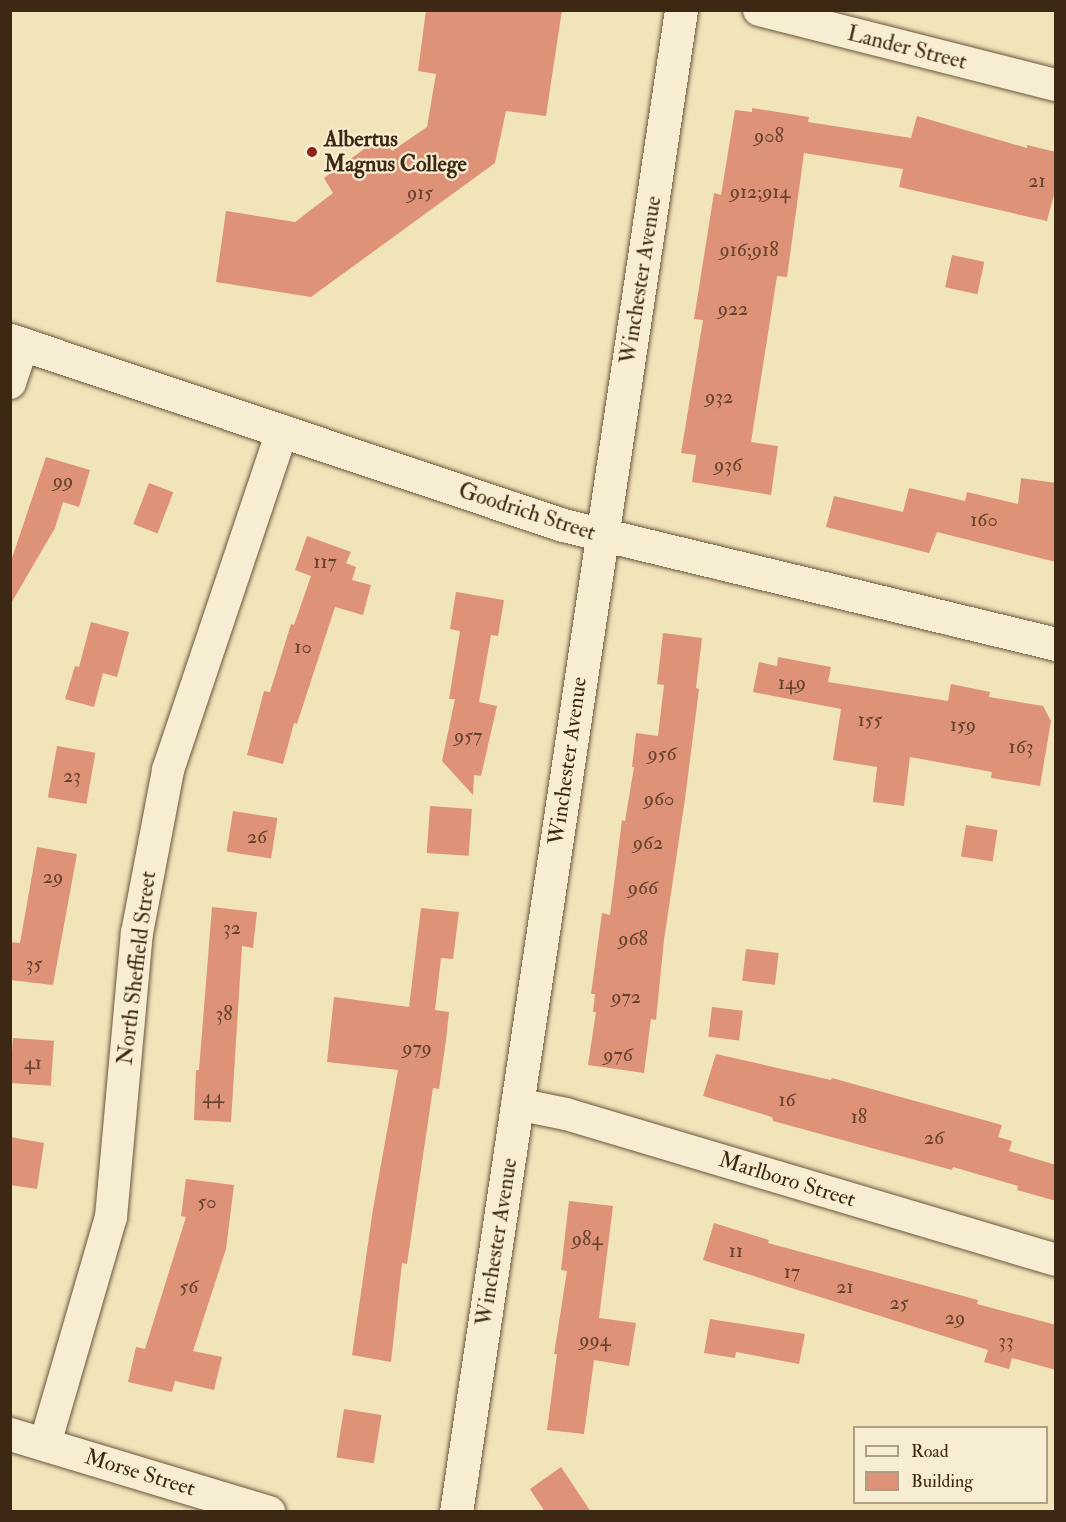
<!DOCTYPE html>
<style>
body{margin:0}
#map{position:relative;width:1066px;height:1522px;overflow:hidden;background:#f2e4b9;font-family:"IM FELL Double Pica",serif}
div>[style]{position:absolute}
.building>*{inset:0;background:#de9278;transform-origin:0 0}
.roads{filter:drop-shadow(0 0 2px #6a573d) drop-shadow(0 0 2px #6a573d)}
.street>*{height:32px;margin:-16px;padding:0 16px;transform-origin:16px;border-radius:16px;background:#f7edd2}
.secondary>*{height:33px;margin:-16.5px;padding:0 16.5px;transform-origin:16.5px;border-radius:16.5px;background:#f7edd2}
.dots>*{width:16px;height:16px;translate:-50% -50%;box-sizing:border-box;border:3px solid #f7edd2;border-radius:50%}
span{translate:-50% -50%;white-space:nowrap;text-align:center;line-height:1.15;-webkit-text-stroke:4.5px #f7edd2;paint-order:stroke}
.number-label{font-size:20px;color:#65422d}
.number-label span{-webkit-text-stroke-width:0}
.street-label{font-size:22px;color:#3d2814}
.poi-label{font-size:22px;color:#3d2814;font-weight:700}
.left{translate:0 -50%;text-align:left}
.frame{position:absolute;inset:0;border:12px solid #3d2814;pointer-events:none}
.legend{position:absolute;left:853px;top:1426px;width:195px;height:78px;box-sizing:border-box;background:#f7edd2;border:2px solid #ad9e86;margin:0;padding:8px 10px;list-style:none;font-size:18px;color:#3d2814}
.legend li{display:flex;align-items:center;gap:12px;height:30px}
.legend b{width:30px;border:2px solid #ad9e86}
</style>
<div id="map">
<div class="building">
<i style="clip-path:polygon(426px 10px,562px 10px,546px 116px,506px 111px,495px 163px,311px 297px,216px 282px,226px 211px,295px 222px,333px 193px,324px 178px,382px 136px,392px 151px,427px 127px,436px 74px,418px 71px)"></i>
<i style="clip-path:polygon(752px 108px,809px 117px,808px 122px,911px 138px,917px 116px,1027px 148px,1027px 145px,1056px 152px,1056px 187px,1047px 221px,899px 187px,903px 169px,804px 153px,787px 277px,777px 276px,751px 442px,778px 446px,771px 495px,692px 482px,696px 455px,681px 453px,703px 320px,694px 319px,714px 193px,721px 195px,735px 110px,752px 112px)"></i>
<i style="left:952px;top:255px;width:33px;height:33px;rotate:12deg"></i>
<i style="clip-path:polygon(46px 457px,90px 470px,79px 507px,63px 502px,55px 528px,10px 605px,10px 564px)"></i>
<i style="clip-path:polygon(1021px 478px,1056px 483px,1056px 562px,937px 532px,929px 553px,826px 527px,834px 496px,903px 512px,909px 488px,965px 501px,967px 492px,1018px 504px)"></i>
<i style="left:149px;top:483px;width:26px;height:44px;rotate:21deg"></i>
<i style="clip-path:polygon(307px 536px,351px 552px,346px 563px,356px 567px,352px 580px,371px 585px,363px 615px,335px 607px,297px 724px,294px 723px,283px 764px,247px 755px,264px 691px,270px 692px,291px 624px,294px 625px,311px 576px,295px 570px)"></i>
<i style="clip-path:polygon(456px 592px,504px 600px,498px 636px,491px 635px,479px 702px,497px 706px,481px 776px,474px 775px,473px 795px,442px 761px,455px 699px,449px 699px,460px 631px,450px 629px)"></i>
<i style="clip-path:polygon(91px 622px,129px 632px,117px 677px,103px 673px,94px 707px,65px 699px,75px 666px,79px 667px)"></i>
<i style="clip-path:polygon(663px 633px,702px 638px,696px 688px,699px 689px,685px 799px,664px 940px,656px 1020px,651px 1019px,644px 1073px,588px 1065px,596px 1012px,593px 1012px,595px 994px,591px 994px,602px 913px,610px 915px,622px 820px,625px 821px,634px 767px,632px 767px,636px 733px,658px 736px,664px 685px,657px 684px)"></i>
<i style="clip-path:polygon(778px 657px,831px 667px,828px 682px,948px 701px,951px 684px,990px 692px,989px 697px,1043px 706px,1051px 721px,1040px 786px,991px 778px,992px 772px,910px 757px,904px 806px,873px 802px,877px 767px,833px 760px,841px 709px,753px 692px,759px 662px,777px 666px)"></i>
<i style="left:57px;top:746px;width:39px;height:52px;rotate:10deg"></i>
<i style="left:430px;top:806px;width:42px;height:47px;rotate:4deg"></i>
<i style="left:233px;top:811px;width:45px;height:41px;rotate:9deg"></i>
<i style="left:966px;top:825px;width:32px;height:32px;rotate:9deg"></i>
<i style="clip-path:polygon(37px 847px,77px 854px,53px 985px,10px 980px,10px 942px,20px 943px)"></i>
<i style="clip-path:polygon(212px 907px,257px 912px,253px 948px,242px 946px,231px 1122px,194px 1120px,196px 1070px,199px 1070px)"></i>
<i style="clip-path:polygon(421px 908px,459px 912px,453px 959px,441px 958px,435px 1010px,449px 1012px,446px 1040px,439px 1089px,433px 1088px,407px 1264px,402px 1263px,391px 1362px,352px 1355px,373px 1209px,398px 1070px,327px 1062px,334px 997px,409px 1007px)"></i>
<i style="left:746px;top:949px;width:33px;height:32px;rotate:7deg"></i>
<i style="left:712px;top:1007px;width:31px;height:30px;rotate:7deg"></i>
<i style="left:13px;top:1038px;width:41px;height:45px;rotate:4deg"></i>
<i style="clip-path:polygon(716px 1054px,831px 1080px,832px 1078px,1002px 1125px,998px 1137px,1012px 1141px,1009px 1151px,1056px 1165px,1056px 1201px,1017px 1190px,1018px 1186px,953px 1167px,952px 1170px,773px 1121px,772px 1117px,703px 1096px)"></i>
<i style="clip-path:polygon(10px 1137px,44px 1143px,37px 1189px,10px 1185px)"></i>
<i style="clip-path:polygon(186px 1179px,234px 1185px,226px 1249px,193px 1351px,222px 1357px,214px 1390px,175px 1381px,172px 1392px,128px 1382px,136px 1347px,145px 1349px,186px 1217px,181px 1216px)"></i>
<i style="clip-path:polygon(569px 1201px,613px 1206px,599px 1318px,636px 1323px,629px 1366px,594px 1360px,584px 1434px,547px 1430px,557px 1354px,554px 1354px,567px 1271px,561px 1270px)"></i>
<i style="clip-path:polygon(714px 1223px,769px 1240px,768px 1243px,978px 1300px,977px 1304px,1056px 1325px,1056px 1370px,1012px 1358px,1009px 1369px,984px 1362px,988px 1350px,703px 1260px)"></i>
<i style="clip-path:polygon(710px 1319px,805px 1334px,799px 1364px,736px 1352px,735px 1358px,704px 1353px)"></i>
<i style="left:344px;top:1409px;width:38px;height:49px;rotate:9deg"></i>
<i style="clip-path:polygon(561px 1467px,591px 1512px,545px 1512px,530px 1489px)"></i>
</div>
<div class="roads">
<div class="street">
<i style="left:759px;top:10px;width:306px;rotate:14.2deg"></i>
<i style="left:10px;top:383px;width:41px;rotate:-71.6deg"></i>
<i style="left:517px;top:1104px;width:50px;rotate:11.5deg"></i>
<i style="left:566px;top:1114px;width:511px;rotate:16.59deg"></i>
<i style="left:45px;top:1444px;width:236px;rotate:-73.8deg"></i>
<i style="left:111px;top:1217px;width:285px;rotate:-84.8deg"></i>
<i style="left:137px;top:933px;width:166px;rotate:-79.2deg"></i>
<i style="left:168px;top:770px;width:358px;rotate:-71.4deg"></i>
</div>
<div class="secondary">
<i style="left:10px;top:340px;width:583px;rotate:18.5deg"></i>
<i style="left:563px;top:525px;width:507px;rotate:13.57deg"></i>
<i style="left:10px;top:1434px;width:270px;rotate:16.8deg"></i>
<i style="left:456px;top:1512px;width:1519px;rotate:-81.48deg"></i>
</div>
</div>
<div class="dots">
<i style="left:312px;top:152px;background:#8f2418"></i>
</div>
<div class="number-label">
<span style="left:769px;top:135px">908</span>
<span style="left:1037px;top:180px">21</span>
<span style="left:760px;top:191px">912;914</span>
<span style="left:420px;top:192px">915</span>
<span style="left:749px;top:249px">916;918</span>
<span style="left:733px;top:308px">922</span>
<span style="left:719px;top:396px">932</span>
<span style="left:728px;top:464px">936</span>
<span style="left:63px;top:480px">99</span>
<span style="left:984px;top:519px">160</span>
<span style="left:325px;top:561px">117</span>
<span style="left:303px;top:646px">10</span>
<span style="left:792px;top:682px">149</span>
<span style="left:870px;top:719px">155</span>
<span style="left:963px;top:724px">159</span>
<span style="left:468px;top:735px">957</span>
<span style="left:1021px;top:746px">163</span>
<span style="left:662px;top:753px">956</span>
<span style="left:72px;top:775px">23</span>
<span style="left:659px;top:798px">960</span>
<span style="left:257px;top:836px">26</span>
<span style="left:648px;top:842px">962</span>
<span style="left:53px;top:876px">29</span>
<span style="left:643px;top:887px">966</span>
<span style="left:232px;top:927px">32</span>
<span style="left:633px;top:938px">968</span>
<span style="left:34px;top:963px">35</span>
<span style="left:626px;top:996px">972</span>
<span style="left:224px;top:1013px">38</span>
<span style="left:417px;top:1047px">979</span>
<span style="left:618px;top:1054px">976</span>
<span style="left:33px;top:1062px">41</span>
<span style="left:213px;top:1096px">44</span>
<span style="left:787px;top:1099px">16</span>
<span style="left:859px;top:1116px">18</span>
<span style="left:934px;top:1137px">26</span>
<span style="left:207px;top:1201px">50</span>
<span style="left:587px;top:1238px">984</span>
<span style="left:736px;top:1250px">11</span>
<span style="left:792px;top:1271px">17</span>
<span style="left:189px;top:1286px">56</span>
<span style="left:845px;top:1286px">21</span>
<span style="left:899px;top:1302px">25</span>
<span style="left:955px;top:1317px">29</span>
<span style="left:595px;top:1339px">994</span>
<span style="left:1006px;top:1340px">33</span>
</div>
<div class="street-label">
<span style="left:907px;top:48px;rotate:14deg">Lander Street</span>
<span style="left:641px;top:280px;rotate:-81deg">Winchester Avenue</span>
<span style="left:527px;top:512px;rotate:18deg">Goodrich Street</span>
<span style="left:568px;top:761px;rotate:-82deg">Winchester Avenue</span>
<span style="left:137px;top:968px;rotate:-83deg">North Sheffield Street</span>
<span style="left:787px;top:1180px;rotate:17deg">Marlboro Street</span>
<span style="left:497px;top:1242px;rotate:-81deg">Winchester Avenue</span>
<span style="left:140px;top:1473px;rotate:17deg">Morse Street</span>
</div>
<div class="poi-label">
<span class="left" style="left:324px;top:152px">Albertus<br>Magnus College</span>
</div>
<div class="frame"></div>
<ul class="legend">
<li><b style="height:8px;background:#f7edd2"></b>Road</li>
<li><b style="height:16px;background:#de9278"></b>Building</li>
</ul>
</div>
